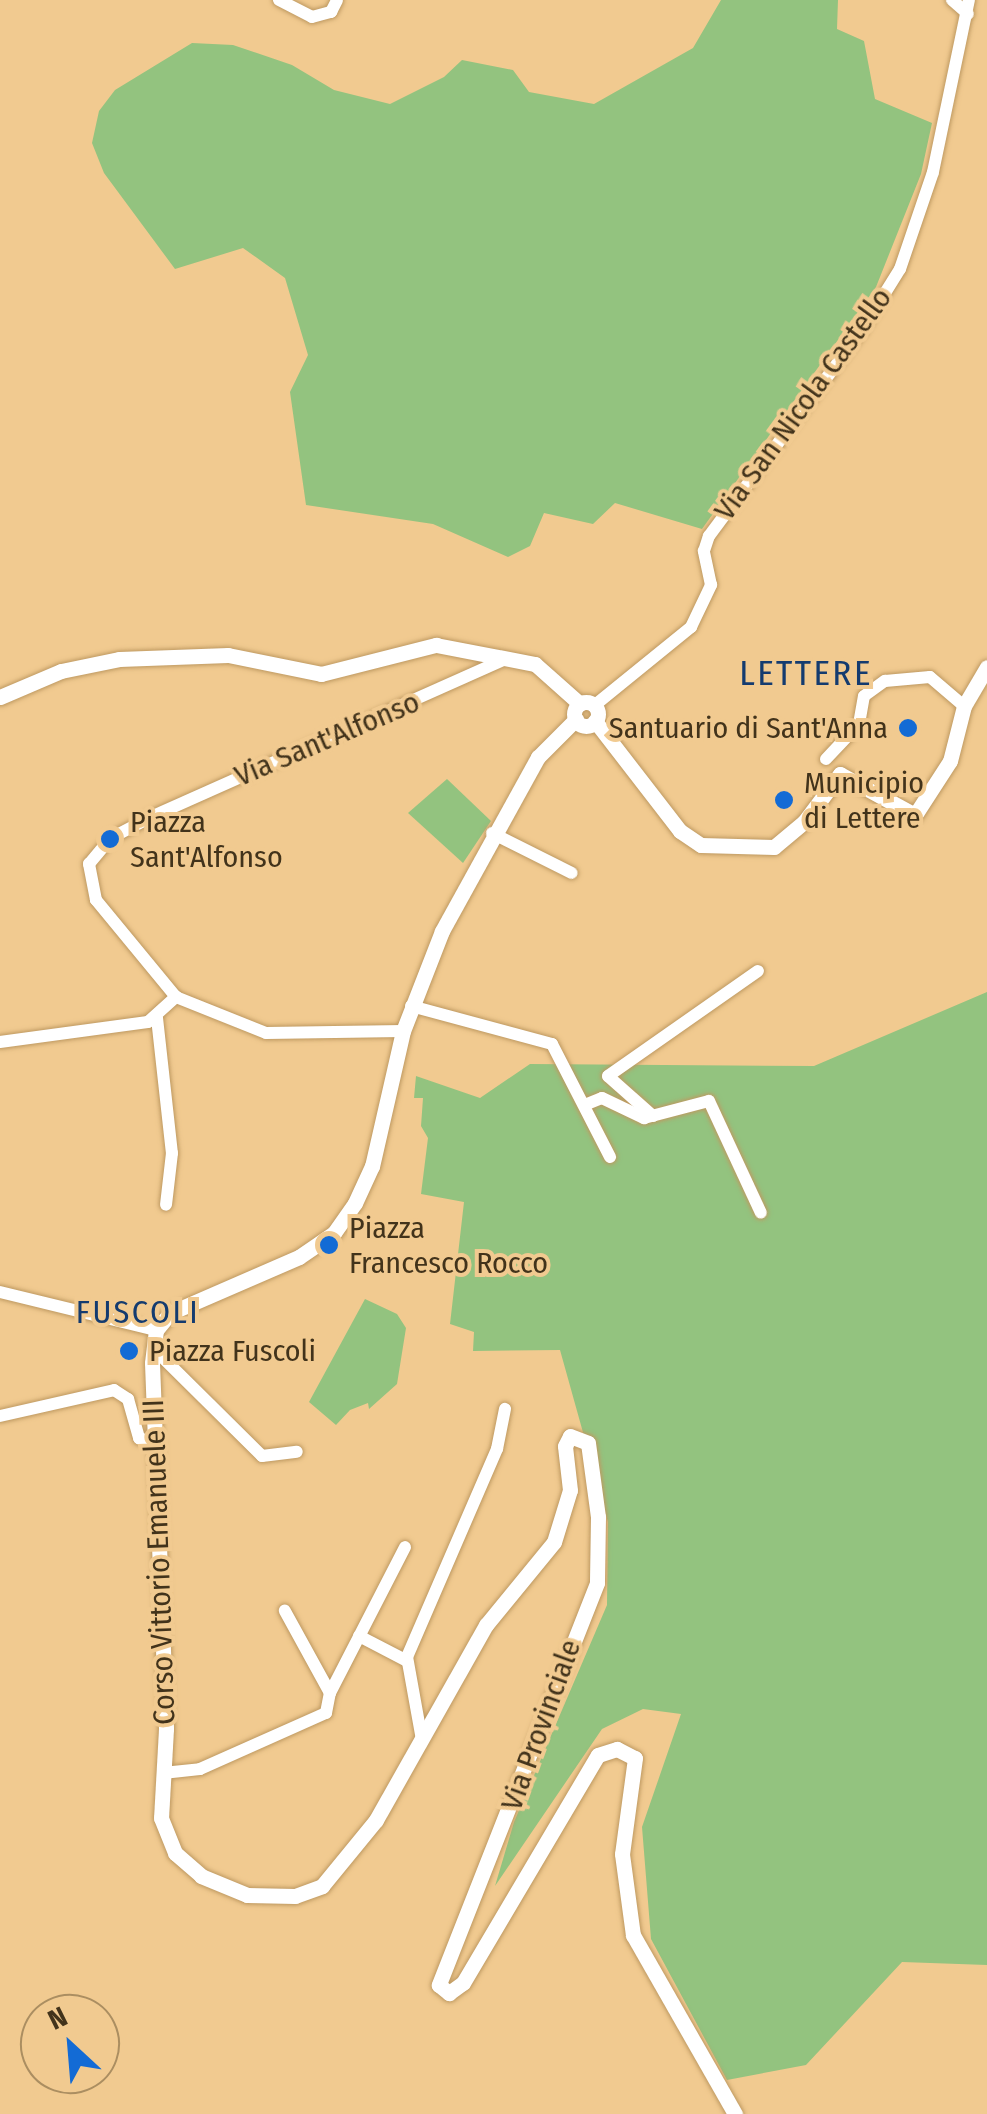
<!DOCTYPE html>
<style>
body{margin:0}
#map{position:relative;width:987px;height:2114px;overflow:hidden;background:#f1ca90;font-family:"Fira Sans Condensed",sans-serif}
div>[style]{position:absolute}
.green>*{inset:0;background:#93c37f}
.roads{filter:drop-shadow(0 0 2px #be9961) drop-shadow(0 0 2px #be9961)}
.minor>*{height:12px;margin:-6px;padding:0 6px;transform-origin:6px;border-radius:6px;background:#fff}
.tertiary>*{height:15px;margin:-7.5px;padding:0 7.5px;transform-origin:7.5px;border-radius:7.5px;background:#fff}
.tertiary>.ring{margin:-7.5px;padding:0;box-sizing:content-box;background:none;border:15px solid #fff;border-radius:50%}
.dots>*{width:28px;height:28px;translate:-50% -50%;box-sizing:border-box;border:5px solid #f1ca90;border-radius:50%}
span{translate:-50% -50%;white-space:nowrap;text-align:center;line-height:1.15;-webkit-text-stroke:8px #f1ca90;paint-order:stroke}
.street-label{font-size:30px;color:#42331b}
.poi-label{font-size:30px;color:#42331b}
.right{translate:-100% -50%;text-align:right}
.left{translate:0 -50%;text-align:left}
.neighbourhood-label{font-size:32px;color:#143b6f;letter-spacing:2.5px}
.quarter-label{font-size:35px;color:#143b6f;letter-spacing:2.5px}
.north{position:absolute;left:20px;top:1994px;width:100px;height:100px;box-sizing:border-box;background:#f1ca90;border:2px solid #ab8e61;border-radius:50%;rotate:334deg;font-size:28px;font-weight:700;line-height:40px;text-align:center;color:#42331b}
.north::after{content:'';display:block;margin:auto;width:35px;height:45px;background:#136bd5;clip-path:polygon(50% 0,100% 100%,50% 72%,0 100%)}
</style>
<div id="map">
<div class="green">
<i style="clip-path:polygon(721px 0,838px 0,837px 29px,864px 41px,875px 99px,932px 123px,921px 174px,876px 287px,702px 529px,615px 503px,593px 524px,544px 513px,530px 546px,508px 557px,433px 524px,306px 505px,290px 392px,308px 355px,285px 278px,243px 248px,175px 269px,104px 173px,92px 143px,99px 111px,115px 90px,192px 43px,233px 45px,292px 65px,334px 90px,390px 104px,444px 77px,462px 60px,513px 70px,529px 92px,594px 104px,693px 48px)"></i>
<i style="clip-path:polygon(447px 779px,491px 821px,463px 863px,408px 813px)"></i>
<i style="clip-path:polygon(987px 992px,987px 1965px,902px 1962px,806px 2065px,727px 2080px,651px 1939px,642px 1827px,681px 1714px,643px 1709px,602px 1729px,495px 1886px,514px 1822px,607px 1605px,608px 1522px,560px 1350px,473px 1351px,474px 1332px,450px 1324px,464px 1202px,421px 1194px,428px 1138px,421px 1126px,423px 1098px,414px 1098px,416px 1076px,480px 1098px,530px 1064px,814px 1066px)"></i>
<i style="clip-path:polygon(365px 1299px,397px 1314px,406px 1328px,397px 1384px,369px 1409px,368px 1403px,350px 1410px,336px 1425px,309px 1402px)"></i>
</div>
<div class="roads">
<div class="minor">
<i style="left:279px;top:0;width:37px;rotate:27deg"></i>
<i style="left:312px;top:17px;width:20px;rotate:-15deg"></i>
<i style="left:331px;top:12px;width:13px;rotate:-63deg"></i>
<i style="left:952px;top:0;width:21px;rotate:41deg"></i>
<i style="left:595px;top:705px;width:124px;rotate:-39.1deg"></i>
<i style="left:691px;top:627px;width:47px;rotate:-64.5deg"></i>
<i style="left:711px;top:585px;width:35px;rotate:-102deg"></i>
<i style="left:704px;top:551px;width:16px;rotate:-72deg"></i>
<i style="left:709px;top:536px;width:257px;rotate:-53.4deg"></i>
<i style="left:862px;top:330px;width:72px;rotate:-58.1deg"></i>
<i style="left:900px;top:269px;width:102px;rotate:-71.2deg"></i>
<i style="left:933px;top:172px;width:176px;rotate:-78.2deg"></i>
<i style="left:826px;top:759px;width:48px;rotate:-46.7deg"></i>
<i style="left:859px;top:724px;width:28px;rotate:-80deg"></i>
<i style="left:864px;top:696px;width:26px;rotate:-36deg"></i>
<i style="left:885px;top:681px;width:45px;rotate:-5.1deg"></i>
<i style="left:930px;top:677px;width:45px;rotate:40.5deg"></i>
<i style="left:492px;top:833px;width:89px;rotate:26.6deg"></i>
<i style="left:411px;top:1006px;width:146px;rotate:15.1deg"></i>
<i style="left:552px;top:1044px;width:127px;rotate:62.8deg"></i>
<i style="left:157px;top:1018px;width:136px;rotate:83.7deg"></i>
<i style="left:172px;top:1153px;width:52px;rotate:96.6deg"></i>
<i style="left:403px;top:1031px;width:137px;rotate:179.2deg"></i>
<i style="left:266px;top:1033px;width:97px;rotate:-158.2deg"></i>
<i style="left:176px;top:997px;width:126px;rotate:-129.5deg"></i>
<i style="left:96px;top:900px;width:37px;rotate:-101deg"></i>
<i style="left:89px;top:864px;width:34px;rotate:-50deg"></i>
<i style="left:111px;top:838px;width:47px;rotate:-27.6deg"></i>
<i style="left:153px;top:816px;width:381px;rotate:-24deg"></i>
<i style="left:0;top:1042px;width:149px;rotate:-7.7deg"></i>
<i style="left:148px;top:1022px;width:38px;rotate:-42deg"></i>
<i style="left:587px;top:1104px;width:16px;rotate:-22deg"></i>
<i style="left:602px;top:1098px;width:47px;rotate:25.5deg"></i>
<i style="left:644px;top:1118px;width:67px;rotate:-14.7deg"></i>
<i style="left:709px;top:1101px;width:123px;rotate:65.1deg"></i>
<i style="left:653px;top:1116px;width:60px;rotate:-138.4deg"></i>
<i style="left:608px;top:1076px;width:183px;rotate:-35deg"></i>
<i style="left:0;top:1292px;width:161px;rotate:13.7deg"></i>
<i style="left:154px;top:1349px;width:152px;rotate:44.7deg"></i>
<i style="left:262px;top:1456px;width:35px;rotate:-7deg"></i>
<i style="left:0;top:1416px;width:117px;rotate:-12.8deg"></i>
<i style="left:114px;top:1390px;width:17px;rotate:33deg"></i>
<i style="left:128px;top:1399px;width:41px;rotate:74.2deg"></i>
<i style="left:139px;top:1438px;width:20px;rotate:20deg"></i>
<i style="left:359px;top:1636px;width:54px;rotate:27.5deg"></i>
<i style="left:330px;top:1693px;width:164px;rotate:-62.8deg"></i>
<i style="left:422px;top:1740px;width:84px;rotate:-100.2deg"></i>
<i style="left:407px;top:1657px;width:227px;rotate:-66.6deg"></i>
<i style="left:497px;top:1449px;width:41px;rotate:-78.7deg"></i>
<i style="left:163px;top:1773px;width:37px;rotate:-6deg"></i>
<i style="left:200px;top:1769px;width:138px;rotate:-24deg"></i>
<i style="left:326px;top:1713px;width:20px;rotate:-79deg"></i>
<i style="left:330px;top:1693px;width:94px;rotate:-118.8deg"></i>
</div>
<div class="tertiary">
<i style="left:0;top:697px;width:66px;rotate:-23.1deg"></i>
<i style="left:61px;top:671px;width:59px;rotate:-11.7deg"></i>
<i style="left:119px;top:659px;width:109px;rotate:-2.1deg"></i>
<i style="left:228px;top:655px;width:95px;rotate:11.5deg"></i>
<i style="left:321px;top:674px;width:119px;rotate:-14.2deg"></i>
<i style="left:436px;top:645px;width:101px;rotate:10.9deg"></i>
<i style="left:535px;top:664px;width:60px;rotate:41.6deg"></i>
<i class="ring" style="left:574px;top:702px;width:9px;height:9px"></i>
<i style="left:576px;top:719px;width:54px;rotate:135deg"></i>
<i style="left:538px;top:757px;width:199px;rotate:118.9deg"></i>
<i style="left:442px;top:931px;width:107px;rotate:111.3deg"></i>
<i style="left:403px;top:1031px;width:139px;rotate:102.9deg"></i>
<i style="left:372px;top:1166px;width:41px;rotate:114.7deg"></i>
<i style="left:355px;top:1203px;width:37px;rotate:125deg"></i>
<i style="left:334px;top:1233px;width:42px;rotate:145.6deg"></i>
<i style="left:299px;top:1257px;width:141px;rotate:156.5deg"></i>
<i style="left:170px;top:1313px;width:22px;rotate:129deg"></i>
<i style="left:156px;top:1330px;width:33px;rotate:97deg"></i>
<i style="left:152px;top:1363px;width:366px;rotate:87.8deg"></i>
<i style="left:166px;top:1729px;width:89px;rotate:93.2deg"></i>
<i style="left:161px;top:1818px;width:38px;rotate:68deg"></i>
<i style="left:175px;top:1853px;width:35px;rotate:41deg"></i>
<i style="left:201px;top:1876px;width:50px;rotate:22.4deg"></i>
<i style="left:247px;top:1895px;width:48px;rotate:1.2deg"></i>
<i style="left:295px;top:1896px;width:29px;rotate:-20deg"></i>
<i style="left:322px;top:1886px;width:85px;rotate:-50.7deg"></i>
<i style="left:376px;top:1820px;width:224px;rotate:-60.6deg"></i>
<i style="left:486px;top:1625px;width:107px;rotate:-50.7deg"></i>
<i style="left:554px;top:1542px;width:54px;rotate:-72.9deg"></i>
<i style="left:570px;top:1490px;width:44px;rotate:-96.5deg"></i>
<i style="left:565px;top:1446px;width:11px;rotate:-63deg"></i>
<i style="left:570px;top:1436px;width:19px;rotate:21deg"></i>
<i style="left:588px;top:1443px;width:75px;rotate:82.3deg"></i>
<i style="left:598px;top:1517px;width:66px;rotate:90.9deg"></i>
<i style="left:597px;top:1583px;width:432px;rotate:111.5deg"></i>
<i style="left:439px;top:1985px;width:13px;rotate:39deg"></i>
<i style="left:449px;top:1993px;width:17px;rotate:-36deg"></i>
<i style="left:463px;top:1983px;width:265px;rotate:-59.4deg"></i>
<i style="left:598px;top:1755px;width:20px;rotate:-18deg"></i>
<i style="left:617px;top:1749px;width:20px;rotate:27deg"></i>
<i style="left:635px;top:1758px;width:97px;rotate:97.7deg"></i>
<i style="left:622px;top:1854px;width:82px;rotate:82.3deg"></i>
<i style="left:633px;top:1935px;width:206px;rotate:60.3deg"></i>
<i style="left:595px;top:721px;width:139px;rotate:52.3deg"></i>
<i style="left:680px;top:831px;width:25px;rotate:34deg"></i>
<i style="left:701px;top:845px;width:73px;rotate:1.6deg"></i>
<i style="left:774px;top:847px;width:39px;rotate:-40deg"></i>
<i style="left:804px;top:822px;width:60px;rotate:-53.1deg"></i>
<i style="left:840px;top:774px;width:85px;rotate:28.7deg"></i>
<i style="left:915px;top:815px;width:64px;rotate:-57.1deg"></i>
<i style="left:950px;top:761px;width:57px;rotate:-75.7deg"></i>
<i style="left:964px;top:706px;width:45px;rotate:-59.5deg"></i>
</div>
</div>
<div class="dots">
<i style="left:908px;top:728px;background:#136bd5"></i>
<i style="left:784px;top:800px;background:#136bd5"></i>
<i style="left:110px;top:839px;background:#136bd5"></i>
<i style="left:329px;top:1245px;background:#136bd5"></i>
<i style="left:129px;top:1351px;background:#136bd5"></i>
</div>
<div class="street-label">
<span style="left:803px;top:404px;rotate:-54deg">Via San Nicola Castello</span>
<span style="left:327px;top:739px;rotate:-23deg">Via Sant'Alfonso</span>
<span style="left:159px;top:1562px;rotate:-92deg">Corso Vittorio Emanuele III</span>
<span style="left:541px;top:1725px;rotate:-70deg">Via Provinciale</span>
</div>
<div class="poi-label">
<span class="right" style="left:888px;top:728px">Santuario di Sant'Anna</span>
<span class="left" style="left:804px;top:800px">Municipio<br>di Lettere</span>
<span class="left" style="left:130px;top:839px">Piazza<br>Sant'Alfonso</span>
<span class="left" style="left:349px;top:1245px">Piazza<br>Francesco Rocco</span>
<span class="left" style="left:149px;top:1351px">Piazza Fuscoli</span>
</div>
<div class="neighbourhood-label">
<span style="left:138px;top:1312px">FUSCOLI</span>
</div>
<div class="quarter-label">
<span style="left:806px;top:673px">LETTERE</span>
</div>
<div class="north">N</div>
</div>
